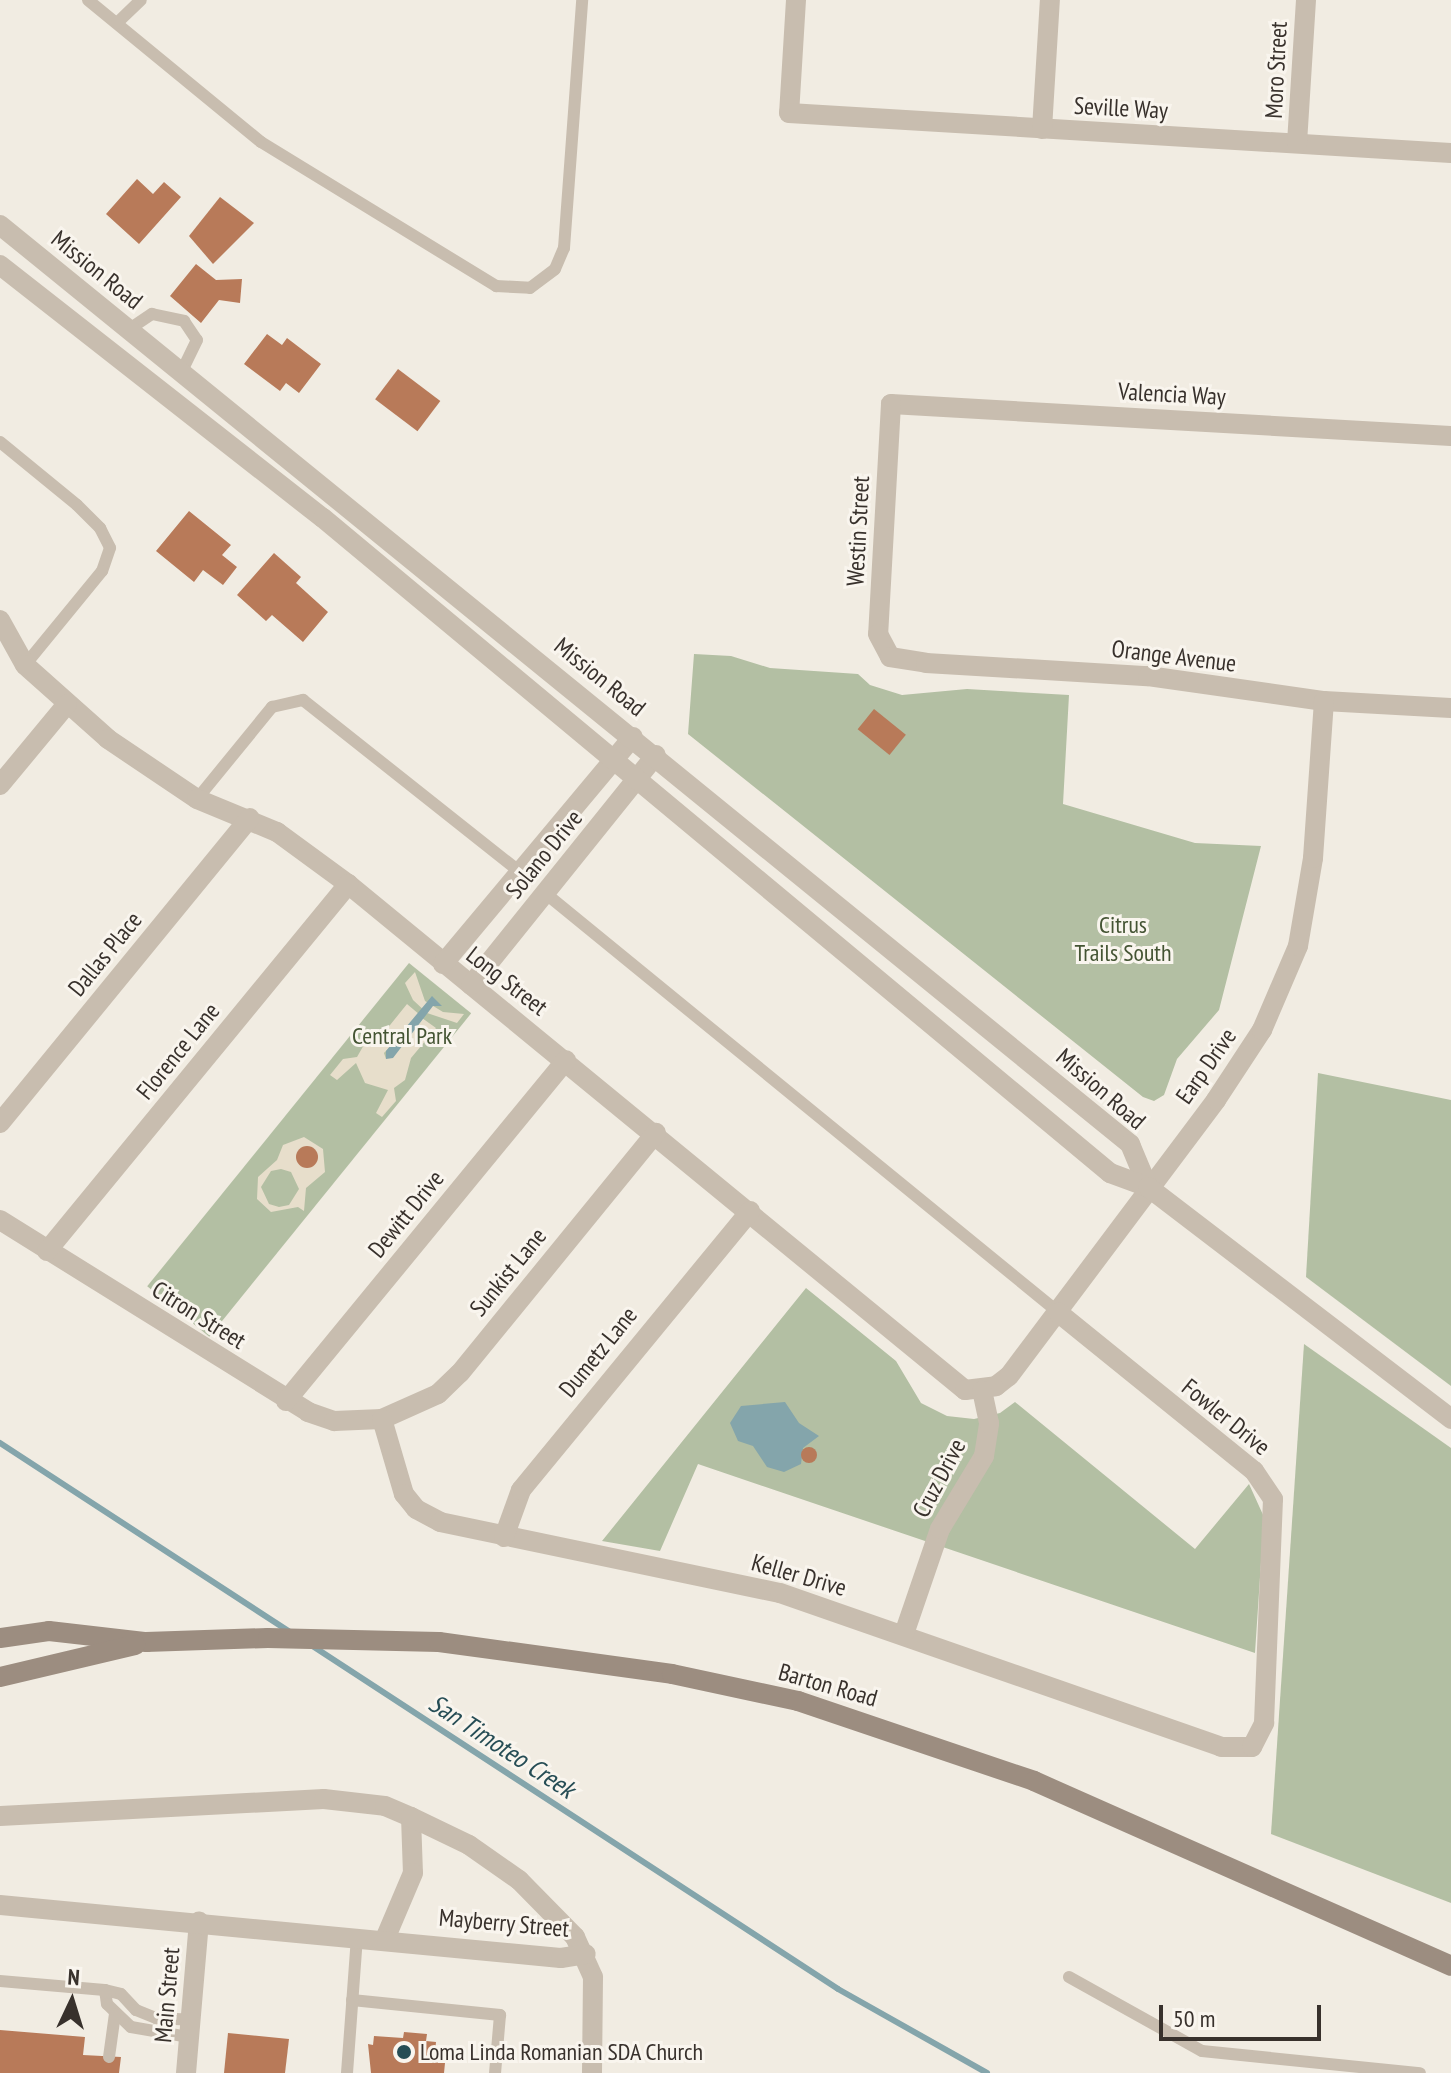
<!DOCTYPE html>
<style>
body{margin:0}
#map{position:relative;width:1451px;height:2073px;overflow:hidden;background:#f1ece2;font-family:"PT Sans Narrow",sans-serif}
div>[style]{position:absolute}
.green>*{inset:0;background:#b3bfa3;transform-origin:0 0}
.plaza>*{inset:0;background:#e7decb}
.water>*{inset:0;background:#84a5ab}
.stream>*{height:6px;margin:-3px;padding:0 3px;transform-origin:3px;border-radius:3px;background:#84a5ab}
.building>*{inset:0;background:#b87a59;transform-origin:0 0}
.round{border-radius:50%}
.service>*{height:12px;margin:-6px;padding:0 6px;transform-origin:6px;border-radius:6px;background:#c8bdaf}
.minor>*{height:20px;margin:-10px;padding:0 10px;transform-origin:10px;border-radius:10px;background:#c8bdaf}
.tertiary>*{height:20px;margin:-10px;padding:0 10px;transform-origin:10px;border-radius:10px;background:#c8bdaf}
.secondary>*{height:20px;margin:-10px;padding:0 10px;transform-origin:10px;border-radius:10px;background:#9c8d80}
.dots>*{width:22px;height:22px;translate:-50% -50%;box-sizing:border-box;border:4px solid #f9f5ee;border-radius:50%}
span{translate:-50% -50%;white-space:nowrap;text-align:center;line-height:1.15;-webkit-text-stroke:6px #f9f5ee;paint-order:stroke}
.street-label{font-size:24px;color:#38312c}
.park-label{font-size:24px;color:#445433}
.poi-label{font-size:24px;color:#38312c}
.left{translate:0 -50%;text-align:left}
.water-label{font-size:26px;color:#264d55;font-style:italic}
.north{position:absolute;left:32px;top:1961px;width:80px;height:80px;-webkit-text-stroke:6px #f9f5ee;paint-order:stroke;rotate:4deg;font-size:22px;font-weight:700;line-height:32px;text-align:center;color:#38312c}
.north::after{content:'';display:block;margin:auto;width:28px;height:36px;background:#38312c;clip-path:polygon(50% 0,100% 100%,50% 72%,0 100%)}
.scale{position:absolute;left:1159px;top:2005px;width:162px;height:36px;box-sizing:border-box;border:4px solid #38312c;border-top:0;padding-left:10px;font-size:24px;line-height:28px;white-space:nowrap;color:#38312c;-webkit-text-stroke:6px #f9f5ee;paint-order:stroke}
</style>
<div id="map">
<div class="green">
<i style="clip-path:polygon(694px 654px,731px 656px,770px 668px,858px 674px,870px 685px,902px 695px,967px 689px,1069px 695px,1063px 804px,1195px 843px,1261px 846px,1219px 1010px,1177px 1059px,1164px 1095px,1154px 1101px,1143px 1097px,688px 734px)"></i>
<i style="left:409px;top:963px;width:80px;height:416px;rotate:39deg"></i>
<i style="clip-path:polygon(1318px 1073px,1451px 1100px,1451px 1386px,1306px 1277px)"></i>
<i style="clip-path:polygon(806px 1288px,896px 1361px,921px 1403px,947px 1416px,974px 1419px,1000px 1413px,1015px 1402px,1195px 1549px,1249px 1484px,1264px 1517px,1255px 1653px,698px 1464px,660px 1551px,602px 1541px)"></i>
<i style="clip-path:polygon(1304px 1344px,1451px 1448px,1451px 1903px,1271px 1834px)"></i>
</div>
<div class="plaza">
<i style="clip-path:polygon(415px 972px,425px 1001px,443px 1012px,464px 1014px,457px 1023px,427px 1013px,413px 1000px,405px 983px)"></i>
<i style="clip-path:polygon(407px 1004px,420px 1015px,384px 1053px,386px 1059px,422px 1018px,436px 1028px,411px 1058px,405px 1080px,394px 1088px,396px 1101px,382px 1117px,376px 1113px,388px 1090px,365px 1083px,356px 1063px,337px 1080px,330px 1075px,343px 1059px,357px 1057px,365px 1043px,382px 1035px)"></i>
<i style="clip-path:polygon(evenodd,304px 1137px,323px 1149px,325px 1172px,306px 1188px,304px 1211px,298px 1207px,271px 1212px,257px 1199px,258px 1177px,277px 1160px,283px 1145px,304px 1137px,281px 1169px,291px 1172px,299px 1189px,289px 1205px,279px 1207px,269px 1204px,261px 1187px,271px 1171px,281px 1169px)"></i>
</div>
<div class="water">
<i style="clip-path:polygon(432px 996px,442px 1006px,433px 1006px,393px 1058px,386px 1059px,386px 1051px)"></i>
<i style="clip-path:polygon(785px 1402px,799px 1423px,819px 1436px,803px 1448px,801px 1464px,784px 1472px,767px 1467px,753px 1446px,738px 1441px,730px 1423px,741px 1406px)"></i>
</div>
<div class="stream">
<i style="left:0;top:1443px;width:348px;rotate:33.1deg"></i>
<i style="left:311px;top:1645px;width:629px;rotate:33.13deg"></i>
<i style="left:838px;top:1989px;width:171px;rotate:29.4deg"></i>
</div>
<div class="building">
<i style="clip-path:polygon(137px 179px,153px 194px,164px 182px,181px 197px,139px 244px,106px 214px)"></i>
<i style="clip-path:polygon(220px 197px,254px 223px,213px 264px,189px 236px)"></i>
<i style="clip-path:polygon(196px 264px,216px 280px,242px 279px,240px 303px,219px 300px,201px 323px,170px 296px)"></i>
<i style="clip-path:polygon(267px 334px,282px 345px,287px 338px,321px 364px,299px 393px,286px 383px,280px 391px,244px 364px)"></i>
<i style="left:398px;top:369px;width:53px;height:38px;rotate:37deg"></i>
<i style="clip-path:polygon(189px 511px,231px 545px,222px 555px,237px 567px,223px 585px,203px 570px,194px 582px,156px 551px)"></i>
<i style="clip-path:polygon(274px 553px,301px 577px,296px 583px,328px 612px,303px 642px,272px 615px,266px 621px,237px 595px)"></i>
<i style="left:874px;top:709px;width:41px;height:26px;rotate:39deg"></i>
<i class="round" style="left:296px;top:1146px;width:22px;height:22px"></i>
<i class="round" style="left:801px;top:1447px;width:16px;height:16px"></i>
<i style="clip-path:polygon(0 2030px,85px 2037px,83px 2055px,121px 2057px,119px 2073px,0 2073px)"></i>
<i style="clip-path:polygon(404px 2032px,427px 2034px,426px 2041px,436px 2042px,435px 2052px,446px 2053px,444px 2073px,371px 2073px,368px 2044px,373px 2045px,374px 2036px,403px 2038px)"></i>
<i style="clip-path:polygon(228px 2033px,289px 2039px,285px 2073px,224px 2073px)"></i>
</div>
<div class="service">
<i style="left:88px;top:0;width:224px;rotate:39.4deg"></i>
<i style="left:261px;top:142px;width:276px;rotate:31.5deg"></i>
<i style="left:496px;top:286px;width:34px;rotate:3deg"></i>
<i style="left:530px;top:288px;width:31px;rotate:-37deg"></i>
<i style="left:555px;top:269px;width:23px;rotate:-67deg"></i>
<i style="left:564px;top:248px;width:249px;rotate:-85.8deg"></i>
<i style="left:117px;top:23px;width:33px;rotate:-44deg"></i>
<i style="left:128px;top:330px;width:29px;rotate:-34deg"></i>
<i style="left:152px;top:314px;width:33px;rotate:12deg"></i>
<i style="left:184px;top:321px;width:23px;rotate:56deg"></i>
<i style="left:197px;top:340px;width:37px;rotate:116deg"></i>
<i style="left:0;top:442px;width:99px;rotate:39.3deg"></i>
<i style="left:77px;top:505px;width:33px;rotate:45deg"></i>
<i style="left:100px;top:528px;width:22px;rotate:63deg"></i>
<i style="left:110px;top:548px;width:24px;rotate:109deg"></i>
<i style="left:102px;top:571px;width:122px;rotate:129.3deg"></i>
<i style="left:197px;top:799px;width:119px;rotate:-50.8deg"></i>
<i style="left:272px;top:707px;width:32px;rotate:-13deg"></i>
<i style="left:303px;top:700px;width:277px;rotate:38.4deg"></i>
<i style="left:545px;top:893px;width:662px;rotate:39.24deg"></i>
<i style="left:1069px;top:1977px;width:152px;rotate:29.1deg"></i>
<i style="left:1202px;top:2051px;width:219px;rotate:5.8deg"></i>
<i style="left:0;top:1981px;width:105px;rotate:4.9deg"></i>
<i style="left:105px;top:1990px;width:16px;rotate:14deg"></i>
<i style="left:121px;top:1994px;width:22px;rotate:47deg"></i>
<i style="left:136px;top:2010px;width:22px;rotate:22deg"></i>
<i style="left:156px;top:2018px;width:35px;rotate:3deg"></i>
<i style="left:105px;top:1990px;width:14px;rotate:82deg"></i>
<i style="left:107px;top:2004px;width:33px;rotate:44deg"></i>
<i style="left:131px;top:2027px;width:59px;rotate:9.8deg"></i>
<i style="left:352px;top:2000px;width:149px;rotate:5.8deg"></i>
<i style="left:500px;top:2015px;width:58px;rotate:94.9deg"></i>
<i style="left:109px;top:2057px;width:43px;rotate:-82.1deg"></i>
<i style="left:347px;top:2073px;width:136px;rotate:-85.8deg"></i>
</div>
<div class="minor">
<i style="left:796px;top:0;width:113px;rotate:93.5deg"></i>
<i style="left:789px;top:113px;width:663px;rotate:3.46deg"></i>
<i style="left:1042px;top:129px;width:129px;rotate:-86.5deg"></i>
<i style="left:1297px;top:143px;width:143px;rotate:-86.4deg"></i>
<i style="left:1451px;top:436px;width:561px;rotate:-176.73deg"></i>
<i style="left:891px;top:404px;width:230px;rotate:93.2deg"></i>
<i style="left:878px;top:634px;width:26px;rotate:62deg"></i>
<i style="left:890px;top:657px;width:36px;rotate:9deg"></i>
<i style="left:926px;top:663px;width:222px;rotate:3.4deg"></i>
<i style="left:1148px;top:676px;width:178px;rotate:8.1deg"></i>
<i style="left:1324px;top:701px;width:127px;rotate:3.2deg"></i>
<i style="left:0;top:620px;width:51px;rotate:60.9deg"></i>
<i style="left:25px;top:665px;width:111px;rotate:41.7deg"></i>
<i style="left:108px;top:739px;width:107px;rotate:34deg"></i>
<i style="left:197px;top:799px;width:87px;rotate:22.4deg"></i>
<i style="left:277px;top:832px;width:88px;rotate:36.2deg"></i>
<i style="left:348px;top:884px;width:798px;rotate:39.36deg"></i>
<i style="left:965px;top:1390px;width:31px;rotate:-7deg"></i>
<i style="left:996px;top:1386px;width:16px;rotate:-38deg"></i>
<i style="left:1009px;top:1376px;width:345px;rotate:-53.1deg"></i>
<i style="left:1216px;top:1100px;width:84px;rotate:-56.7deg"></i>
<i style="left:1262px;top:1030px;width:91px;rotate:-66.8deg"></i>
<i style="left:1298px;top:946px;width:89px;rotate:-80.3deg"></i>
<i style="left:1313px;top:858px;width:157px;rotate:-86deg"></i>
<i style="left:0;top:785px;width:105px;rotate:-50.4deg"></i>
<i style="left:443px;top:964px;width:296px;rotate:-50.1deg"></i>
<i style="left:471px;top:985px;width:295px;rotate:-51.2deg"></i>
<i style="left:0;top:1123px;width:394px;rotate:-50.7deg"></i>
<i style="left:0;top:1220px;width:363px;rotate:31.9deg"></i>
<i style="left:308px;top:1412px;width:28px;rotate:19deg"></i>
<i style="left:334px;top:1421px;width:48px;rotate:-2.4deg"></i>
<i style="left:382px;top:1419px;width:61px;rotate:-24.1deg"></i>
<i style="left:438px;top:1394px;width:30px;rotate:-44deg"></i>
<i style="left:460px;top:1373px;width:310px;rotate:-50.8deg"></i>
<i style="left:47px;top:1251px;width:475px;rotate:-50.6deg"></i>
<i style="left:286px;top:1401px;width:441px;rotate:-50.6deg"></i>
<i style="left:382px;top:1419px;width:78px;rotate:73.7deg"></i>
<i style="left:404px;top:1494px;width:19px;rotate:51deg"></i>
<i style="left:416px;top:1509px;width:27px;rotate:28deg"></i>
<i style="left:440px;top:1522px;width:347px;rotate:11.8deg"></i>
<i style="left:780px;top:1593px;width:467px;rotate:19.2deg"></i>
<i style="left:1221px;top:1747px;width:31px"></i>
<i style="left:1252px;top:1747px;width:27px;rotate:-63deg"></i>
<i style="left:1264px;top:1723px;width:224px;rotate:-87.7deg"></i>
<i style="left:1273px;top:1499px;width:34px;rotate:-124deg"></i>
<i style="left:1254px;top:1471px;width:252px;rotate:-141deg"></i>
<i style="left:504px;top:1537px;width:50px;rotate:-70.1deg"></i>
<i style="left:521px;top:1490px;width:361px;rotate:-50.6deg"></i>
<i style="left:904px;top:1634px;width:111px;rotate:-71.1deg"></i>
<i style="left:940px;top:1529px;width:85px;rotate:-58.9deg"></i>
<i style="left:984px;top:1456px;width:33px;rotate:-81deg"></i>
<i style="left:989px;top:1423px;width:33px;rotate:-102deg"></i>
<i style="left:186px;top:2073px;width:152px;rotate:-85.1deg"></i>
</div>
<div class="tertiary">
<i style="left:0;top:225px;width:1457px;rotate:39.12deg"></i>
<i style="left:1130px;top:1144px;width:47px;rotate:67.3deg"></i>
<i style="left:0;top:265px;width:410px;rotate:38.1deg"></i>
<i style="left:323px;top:518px;width:1024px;rotate:39.77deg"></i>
<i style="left:1110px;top:1173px;width:40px;rotate:20.2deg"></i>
<i style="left:1148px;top:1187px;width:382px;rotate:37.4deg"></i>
<i style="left:0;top:1816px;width:324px;rotate:-3deg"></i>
<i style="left:324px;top:1799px;width:61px;rotate:6.5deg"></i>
<i style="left:385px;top:1806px;width:28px;rotate:23deg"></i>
<i style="left:411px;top:1817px;width:56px;rotate:88deg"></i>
<i style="left:413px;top:1873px;width:72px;rotate:113deg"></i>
<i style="left:411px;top:1817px;width:64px;rotate:25.8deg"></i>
<i style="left:469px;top:1845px;width:61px;rotate:35deg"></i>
<i style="left:519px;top:1880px;width:80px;rotate:45.5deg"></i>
<i style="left:575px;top:1937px;width:44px;rotate:65.8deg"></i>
<i style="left:593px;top:1977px;width:96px;rotate:90.6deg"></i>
<i style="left:0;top:1905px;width:563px;rotate:5.4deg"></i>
<i style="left:561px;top:1958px;width:25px;rotate:-9deg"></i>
</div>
<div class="secondary">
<i style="left:0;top:1638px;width:49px;rotate:-8.1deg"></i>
<i style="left:49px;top:1631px;width:98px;rotate:6.5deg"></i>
<i style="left:146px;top:1642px;width:122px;rotate:-1.9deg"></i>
<i style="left:268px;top:1638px;width:171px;rotate:1.3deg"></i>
<i style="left:439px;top:1642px;width:235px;rotate:7.8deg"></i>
<i style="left:672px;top:1674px;width:129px;rotate:12.1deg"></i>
<i style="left:798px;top:1701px;width:249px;rotate:18.7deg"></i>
<i style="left:1034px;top:1781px;width:456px;rotate:23.9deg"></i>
<i style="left:0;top:1677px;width:139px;rotate:-13.3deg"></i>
</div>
<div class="dots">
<i style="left:404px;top:2052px;background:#264d55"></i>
</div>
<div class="street-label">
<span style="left:1276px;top:70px;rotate:-87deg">Moro Street</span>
<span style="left:1121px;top:108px;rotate:3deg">Seville Way</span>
<span style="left:97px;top:270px;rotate:39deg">Mission Road</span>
<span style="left:1172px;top:394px;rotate:3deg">Valencia Way</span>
<span style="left:858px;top:531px;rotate:-87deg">Westin Street</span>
<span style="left:1174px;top:656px;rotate:7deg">Orange Avenue</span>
<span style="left:600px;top:677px;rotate:39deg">Mission Road</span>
<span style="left:544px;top:854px;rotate:-51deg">Solano Drive</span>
<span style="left:105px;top:954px;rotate:-51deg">Dallas Place</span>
<span style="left:507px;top:981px;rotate:38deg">Long Street</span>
<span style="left:178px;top:1051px;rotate:-51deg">Florence Lane</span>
<span style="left:1206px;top:1066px;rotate:-55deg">Earp Drive</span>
<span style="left:1101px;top:1089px;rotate:41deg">Mission Road</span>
<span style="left:406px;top:1214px;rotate:-51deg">Dewitt Drive</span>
<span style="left:508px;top:1272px;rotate:-51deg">Sunkist Lane</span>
<span style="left:199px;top:1315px;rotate:32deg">Citron Street</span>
<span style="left:598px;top:1352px;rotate:-51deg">Dumetz Lane</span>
<span style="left:1226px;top:1417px;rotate:39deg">Fowler Drive</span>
<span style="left:939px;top:1478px;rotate:-62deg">Cruz Drive</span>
<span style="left:799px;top:1575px;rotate:16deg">Keller Drive</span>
<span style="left:828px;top:1685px;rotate:16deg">Barton Road</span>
<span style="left:504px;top:1923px;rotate:5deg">Mayberry Street</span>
<span style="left:167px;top:1995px;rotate:-85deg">Main Street</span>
</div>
<div class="park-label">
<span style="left:1123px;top:939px">Citrus<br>Trails South</span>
<span style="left:402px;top:1036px">Central Park</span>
</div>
<div class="poi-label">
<span class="left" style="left:420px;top:2052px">Loma Linda Romanian SDA Church</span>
</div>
<div class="water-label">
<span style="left:502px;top:1746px;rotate:33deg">San Timoteo Creek</span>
</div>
<div class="north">N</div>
<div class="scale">50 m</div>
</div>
